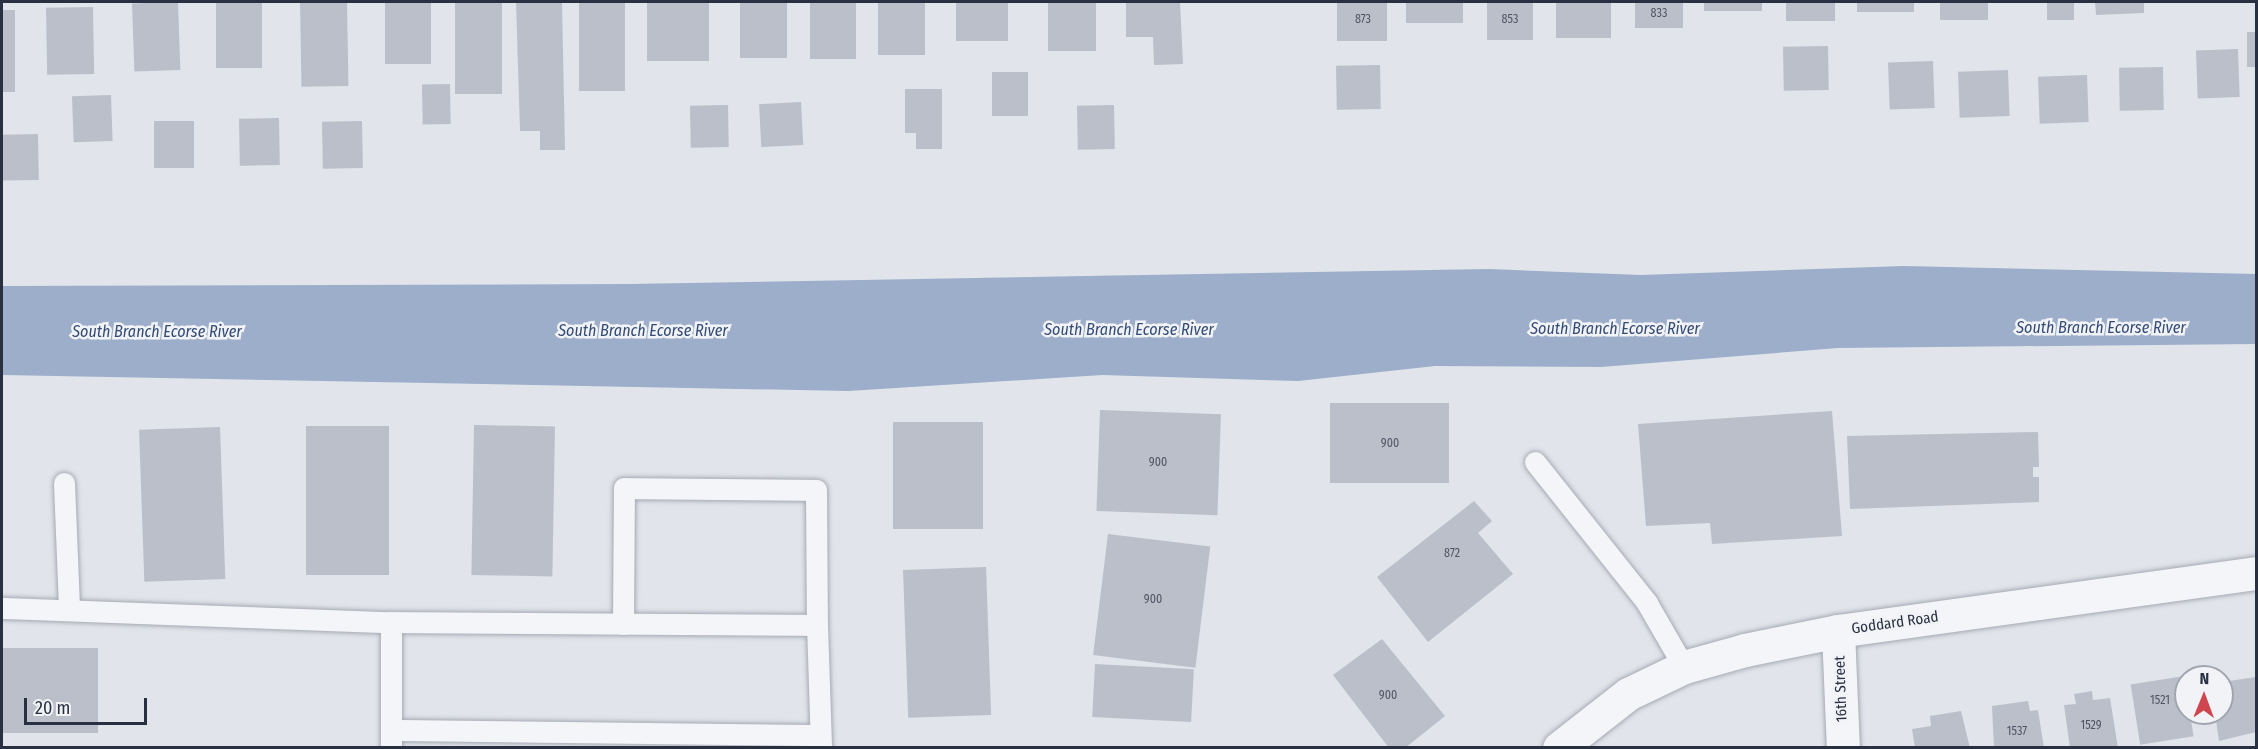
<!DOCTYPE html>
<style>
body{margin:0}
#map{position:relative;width:2258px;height:749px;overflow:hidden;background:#e1e4ea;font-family:"Fira Sans Condensed",sans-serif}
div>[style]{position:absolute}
.water>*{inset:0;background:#9caeca}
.building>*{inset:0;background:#bbbfca;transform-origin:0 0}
.roads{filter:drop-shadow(0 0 2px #a6aab4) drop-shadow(0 0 2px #a6aab4)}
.service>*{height:21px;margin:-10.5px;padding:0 10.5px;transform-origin:10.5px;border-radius:10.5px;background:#f4f5f8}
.minor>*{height:33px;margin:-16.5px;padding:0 16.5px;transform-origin:16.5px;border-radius:16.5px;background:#f4f5f8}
.tertiary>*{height:33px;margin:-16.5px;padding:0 16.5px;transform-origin:16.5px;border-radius:16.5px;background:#f4f5f8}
span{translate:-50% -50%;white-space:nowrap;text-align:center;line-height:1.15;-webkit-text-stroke:5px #f1f3f7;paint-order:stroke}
.number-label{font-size:12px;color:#4e5464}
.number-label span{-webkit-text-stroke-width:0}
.street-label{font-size:15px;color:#293042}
.water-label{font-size:16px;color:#334b76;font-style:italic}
.frame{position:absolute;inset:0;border:3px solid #293042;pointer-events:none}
.north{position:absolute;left:2174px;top:665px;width:60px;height:60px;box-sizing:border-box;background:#f1f3f7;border:2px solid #a1a5af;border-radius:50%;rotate:1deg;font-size:16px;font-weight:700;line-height:24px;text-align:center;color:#293042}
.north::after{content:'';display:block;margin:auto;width:21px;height:27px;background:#cf464f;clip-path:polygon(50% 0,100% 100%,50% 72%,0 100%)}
.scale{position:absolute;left:24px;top:698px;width:123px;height:27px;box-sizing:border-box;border:3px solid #293042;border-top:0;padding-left:8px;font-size:18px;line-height:21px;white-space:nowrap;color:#293042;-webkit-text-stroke:4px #f1f3f7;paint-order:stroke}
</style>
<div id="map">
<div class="water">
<i style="clip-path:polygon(1904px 266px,2256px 274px,2256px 344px,1838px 348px,1601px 367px,1435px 366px,1298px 381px,1102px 375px,848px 391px,2px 375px,2px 286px,629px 284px,1489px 269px,1641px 275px)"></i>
</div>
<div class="building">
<i style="left:178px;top:2px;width:68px;height:46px;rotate:88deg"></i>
<i style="left:216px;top:2px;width:46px;height:66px"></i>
<i style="left:347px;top:2px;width:84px;height:47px;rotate:89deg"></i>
<i style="left:385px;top:2px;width:46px;height:62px"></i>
<i style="left:455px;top:2px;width:47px;height:92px"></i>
<i style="clip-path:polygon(516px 2px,562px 2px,565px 150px,540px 150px,540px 131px,520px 131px)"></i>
<i style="left:579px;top:2px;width:46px;height:89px"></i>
<i style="left:647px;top:2px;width:62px;height:59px"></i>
<i style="left:740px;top:2px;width:47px;height:56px"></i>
<i style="left:810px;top:2px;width:46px;height:57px"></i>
<i style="left:878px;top:2px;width:47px;height:53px"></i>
<i style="left:956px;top:2px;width:52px;height:39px"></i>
<i style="left:1048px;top:2px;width:48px;height:49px"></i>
<i style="clip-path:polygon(1126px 2px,1180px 2px,1183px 64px,1154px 65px,1153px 37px,1126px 37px)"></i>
<i style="left:1337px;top:2px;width:50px;height:39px"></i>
<i style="left:1406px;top:2px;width:57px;height:21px"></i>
<i style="left:1487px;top:2px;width:46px;height:38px"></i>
<i style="left:1556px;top:2px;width:55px;height:36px"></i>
<i style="left:1635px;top:2px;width:48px;height:26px"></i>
<i style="left:1704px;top:2px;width:58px;height:9px"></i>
<i style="left:1786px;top:2px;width:49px;height:19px"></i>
<i style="left:1857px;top:2px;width:57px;height:10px"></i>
<i style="left:1940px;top:2px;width:48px;height:18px"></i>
<i style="left:2047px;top:2px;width:27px;height:18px"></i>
<i style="clip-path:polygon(2095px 2px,2144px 2px,2144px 13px,2096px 15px)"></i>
<i style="left:93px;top:7px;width:67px;height:47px;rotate:89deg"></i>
<i style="left:2px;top:10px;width:13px;height:82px"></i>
<i style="left:2247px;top:32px;width:9px;height:35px"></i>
<i style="left:1828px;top:46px;width:44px;height:45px;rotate:89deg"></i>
<i style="left:2238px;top:49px;width:48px;height:42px;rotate:88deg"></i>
<i style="left:1933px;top:61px;width:47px;height:45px;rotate:88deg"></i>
<i style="left:1380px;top:65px;width:44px;height:44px;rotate:89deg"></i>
<i style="left:2163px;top:67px;width:43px;height:44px;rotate:89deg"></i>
<i style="left:2008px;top:70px;width:46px;height:50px;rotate:88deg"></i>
<i style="left:992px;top:72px;width:36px;height:44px"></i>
<i style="left:2087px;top:75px;width:47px;height:49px;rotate:88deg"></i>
<i style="left:450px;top:84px;width:40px;height:28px;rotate:89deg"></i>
<i style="clip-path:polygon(905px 89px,942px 89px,942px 149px,916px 149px,916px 133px,905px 133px)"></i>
<i style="left:111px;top:95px;width:46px;height:39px;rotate:88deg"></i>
<i style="left:801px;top:102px;width:43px;height:42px;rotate:87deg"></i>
<i style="left:728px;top:105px;width:42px;height:38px;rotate:89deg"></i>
<i style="left:1114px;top:105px;width:44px;height:37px;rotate:89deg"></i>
<i style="left:279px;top:118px;width:47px;height:40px;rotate:89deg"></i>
<i style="left:154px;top:121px;width:40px;height:47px"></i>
<i style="left:362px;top:121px;width:47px;height:40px;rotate:89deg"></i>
<i style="left:38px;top:134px;width:46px;height:36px;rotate:89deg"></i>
<i style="left:1449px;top:403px;width:80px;height:119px;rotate:90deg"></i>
<i style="left:1100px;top:410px;width:121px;height:101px;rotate:2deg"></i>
<i style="clip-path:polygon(1832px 411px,1842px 536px,1712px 544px,1710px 523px,1646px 526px,1638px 424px)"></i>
<i style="left:893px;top:422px;width:90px;height:107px"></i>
<i style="left:474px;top:425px;width:81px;height:150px;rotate:1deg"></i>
<i style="left:306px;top:426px;width:83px;height:149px"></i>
<i style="left:220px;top:427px;width:152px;height:81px;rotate:88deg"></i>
<i style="clip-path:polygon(2038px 432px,2039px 467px,2033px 467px,2033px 477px,2039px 477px,2039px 502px,1850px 509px,1847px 436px)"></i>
<i style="clip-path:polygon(1474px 501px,1492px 521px,1478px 533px,1513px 574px,1428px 642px,1377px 577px)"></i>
<i style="left:1108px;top:534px;width:103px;height:122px;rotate:7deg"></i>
<i style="left:986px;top:567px;width:148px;height:83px;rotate:88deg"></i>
<i style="clip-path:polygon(1382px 639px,1445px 716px,1405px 748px,1389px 748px,1333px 675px)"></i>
<i style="left:2px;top:648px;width:96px;height:85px"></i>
<i style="left:1095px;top:664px;width:99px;height:53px;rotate:3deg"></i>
<i style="left:2184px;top:676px;width:61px;height:54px;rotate:81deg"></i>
<i style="clip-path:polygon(2256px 677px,2256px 732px,2219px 741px,2215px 713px,2222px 713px,2222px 682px)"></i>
<i style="clip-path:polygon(2092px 691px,2093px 700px,2110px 698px,2118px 748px,2070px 748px,2064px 705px,2076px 704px,2074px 694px)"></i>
<i style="clip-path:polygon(2028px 701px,2030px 711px,2038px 710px,2044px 748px,1994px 748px,1992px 706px)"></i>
<i style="clip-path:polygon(1961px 711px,1970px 748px,1915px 748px,1912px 729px,1931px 726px,1930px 716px)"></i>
</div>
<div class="roads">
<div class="service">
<i style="left:1535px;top:462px;width:180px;rotate:51.5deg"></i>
<i style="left:1647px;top:603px;width:74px;rotate:60deg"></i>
<i style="left:64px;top:483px;width:124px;rotate:87.7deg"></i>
<i style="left:2px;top:608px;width:389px;rotate:2.1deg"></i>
<i style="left:623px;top:624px;width:136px;rotate:-89.6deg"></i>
<i style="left:624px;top:488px;width:192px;rotate:0.6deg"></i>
<i style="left:816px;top:490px;width:135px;rotate:89.6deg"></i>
<i style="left:391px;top:730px;width:429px;rotate:0.7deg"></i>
<i style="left:391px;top:748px;width:126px;rotate:-90deg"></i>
<i style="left:391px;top:622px;width:426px;rotate:0.4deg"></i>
<i style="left:817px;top:625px;width:123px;rotate:88.1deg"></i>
</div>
<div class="minor">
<i style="left:1838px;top:631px;width:117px;rotate:87.6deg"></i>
</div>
<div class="tertiary">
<i style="left:1559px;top:748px;width:88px;rotate:-38deg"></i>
<i style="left:1628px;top:694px;width:62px;rotate:-25.7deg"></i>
<i style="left:1684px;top:667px;width:63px;rotate:-15.6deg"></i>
<i style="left:1745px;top:650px;width:95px;rotate:-11.5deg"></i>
<i style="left:1838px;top:631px;width:422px;rotate:-7.9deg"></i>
</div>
</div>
<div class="number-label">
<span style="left:1659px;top:14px">833</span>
<span style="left:1363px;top:20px">873</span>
<span style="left:1510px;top:20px">853</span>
<span style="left:1390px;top:444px">900</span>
<span style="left:1158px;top:463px">900</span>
<span style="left:1452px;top:554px">872</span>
<span style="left:1153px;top:600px">900</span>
<span style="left:1388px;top:696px">900</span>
<span style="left:2160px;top:701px">1521</span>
<span style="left:2091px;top:726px">1529</span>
<span style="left:2017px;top:732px">1537</span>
</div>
<div class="street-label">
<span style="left:1895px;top:623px;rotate:-8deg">Goddard Road</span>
<span style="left:1841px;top:689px;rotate:-92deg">16th Street</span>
</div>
<div class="water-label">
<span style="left:2101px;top:328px">South Branch Ecorse River</span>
<span style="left:1615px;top:329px">South Branch Ecorse River</span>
<span style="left:1129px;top:330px">South Branch Ecorse River</span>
<span style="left:643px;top:331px">South Branch Ecorse River</span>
<span style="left:157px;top:332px">South Branch Ecorse River</span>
</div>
<div class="frame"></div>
<div class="north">N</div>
<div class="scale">20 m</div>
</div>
